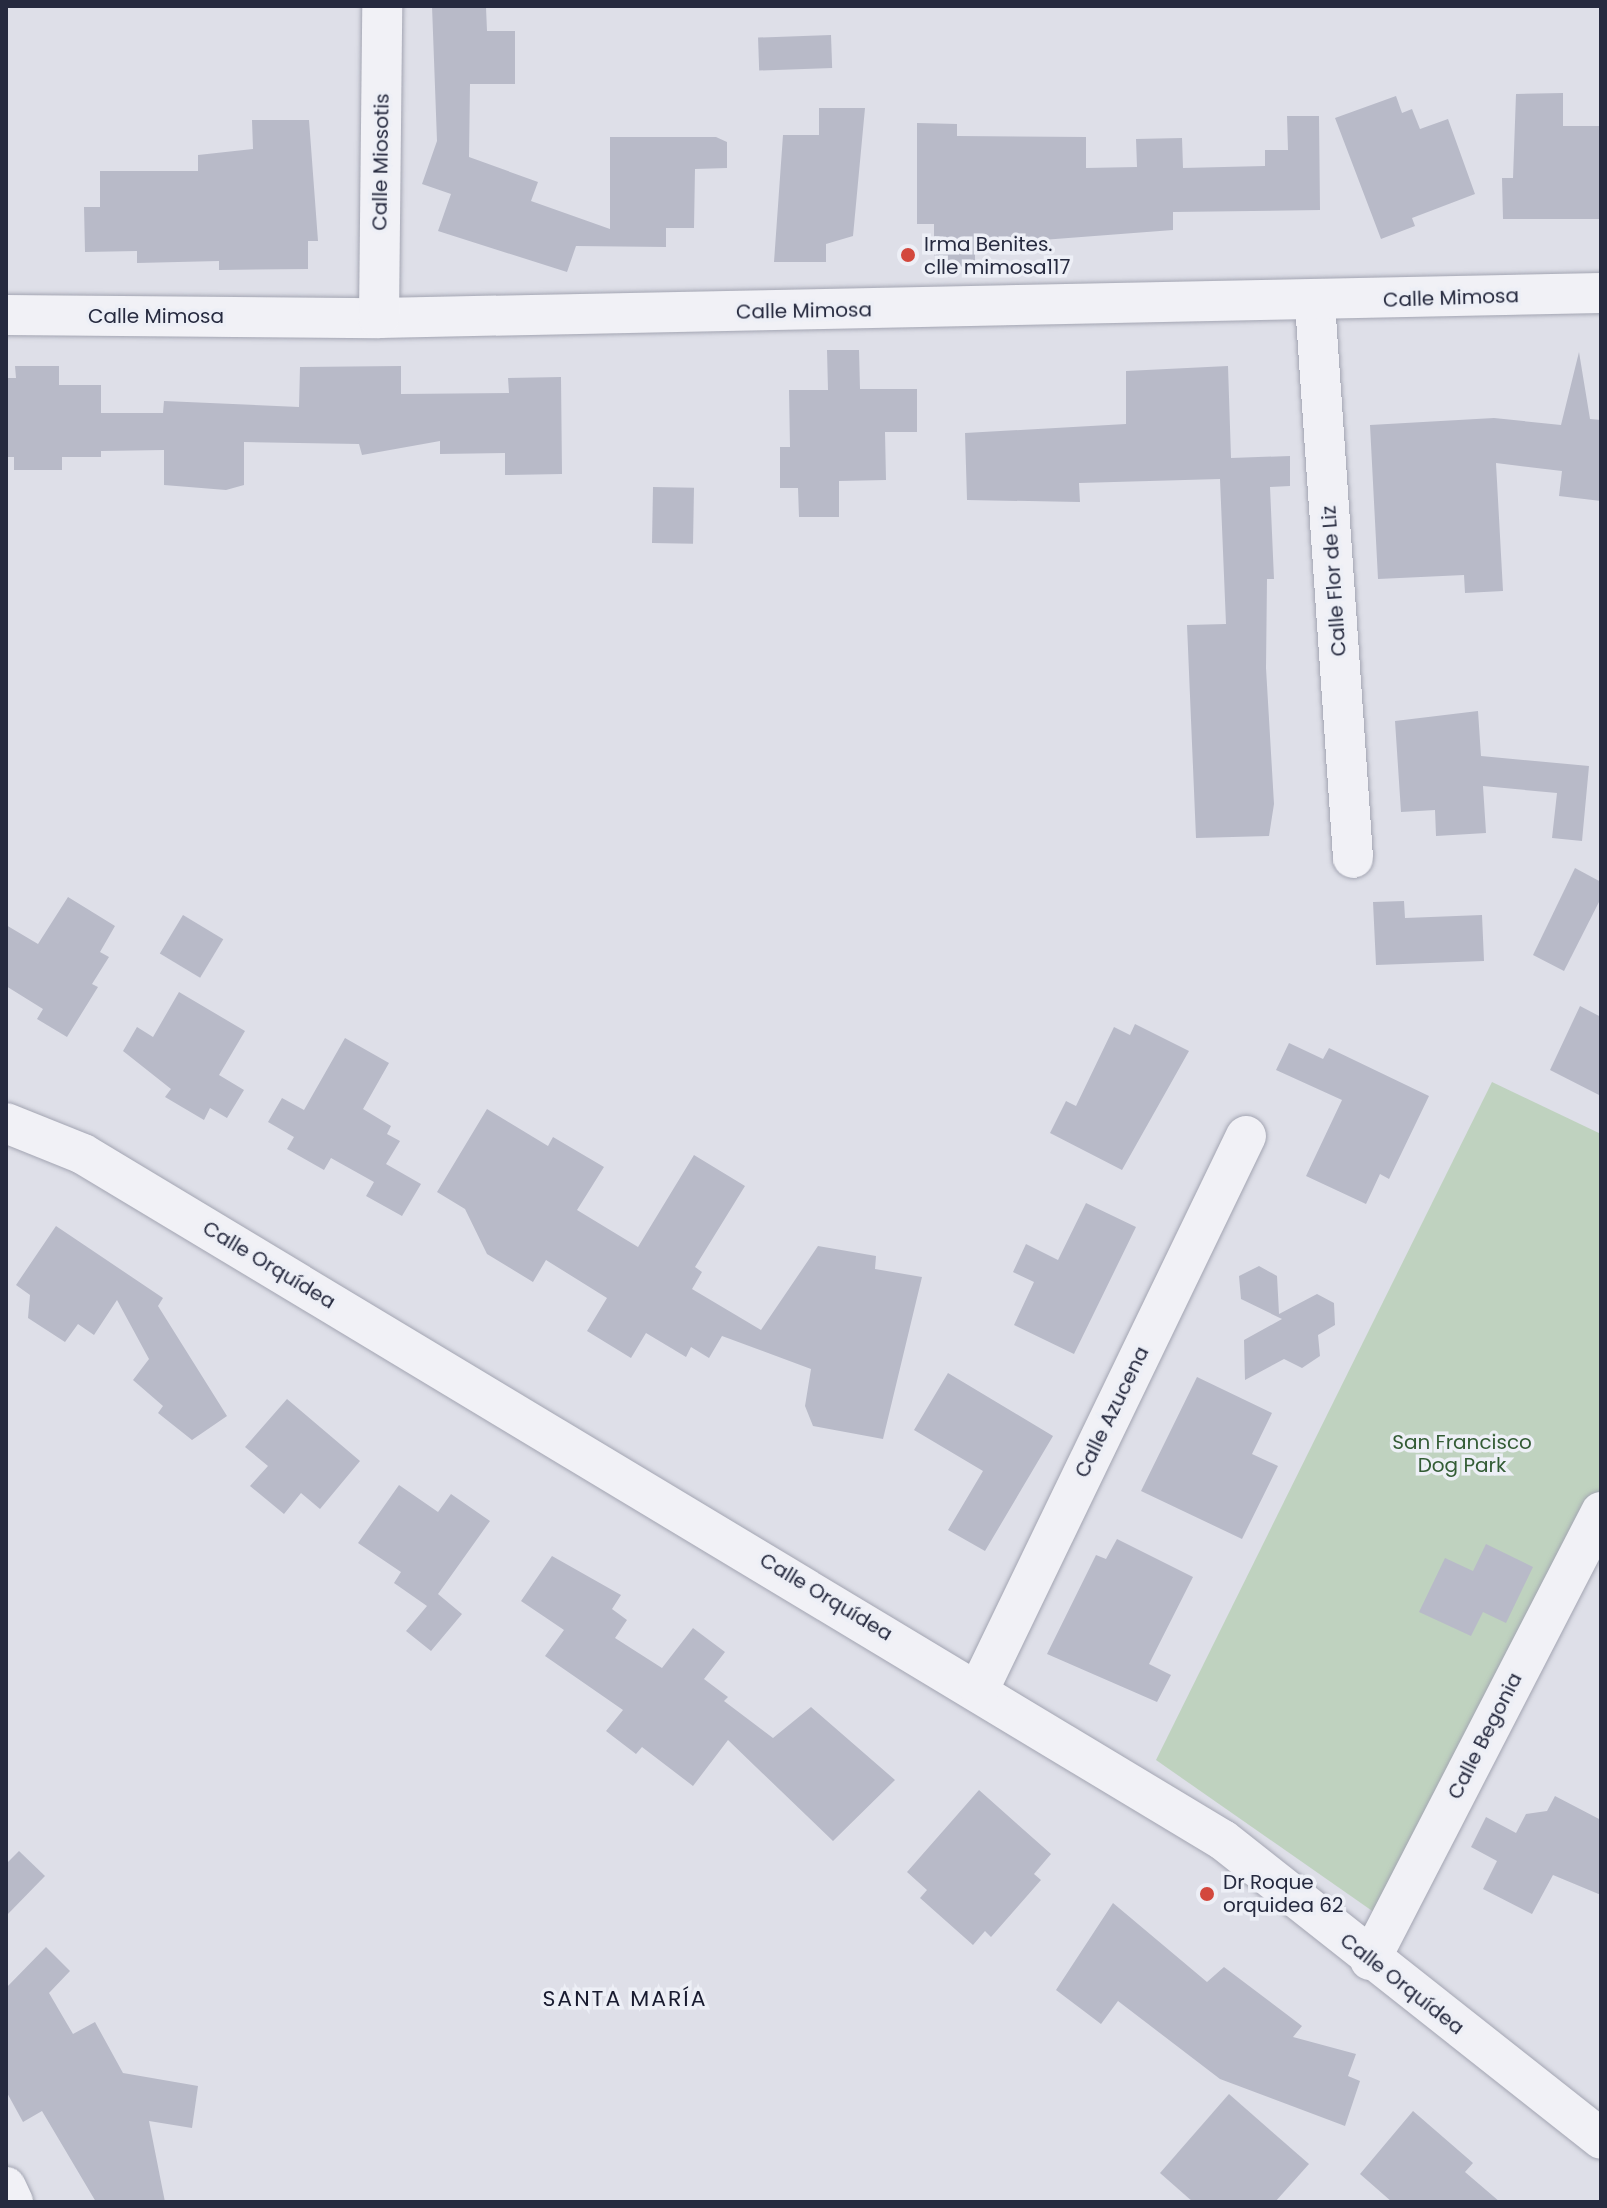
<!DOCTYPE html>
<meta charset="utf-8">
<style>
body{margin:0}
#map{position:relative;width:1607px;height:2208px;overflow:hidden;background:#dedfe8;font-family:Poppins,sans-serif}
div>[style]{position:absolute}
.green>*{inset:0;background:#bfd2bf}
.building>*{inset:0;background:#b8bac8;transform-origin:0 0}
.roads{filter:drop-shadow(0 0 2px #a3a5b2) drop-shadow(0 0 2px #a3a5b2)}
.minor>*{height:40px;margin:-20px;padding:0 20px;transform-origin:20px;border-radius:20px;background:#f1f1f6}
.dots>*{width:22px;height:22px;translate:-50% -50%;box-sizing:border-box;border:4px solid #edeff6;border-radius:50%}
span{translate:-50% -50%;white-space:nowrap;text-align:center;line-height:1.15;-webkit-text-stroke:7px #edeff6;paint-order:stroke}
.street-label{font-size:20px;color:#262a3f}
.poi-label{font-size:20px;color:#262a3f}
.left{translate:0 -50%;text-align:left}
.park-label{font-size:20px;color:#335c35}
.neighbourhood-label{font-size:22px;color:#191b30;letter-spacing:2px}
.frame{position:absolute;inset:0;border:8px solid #262a3f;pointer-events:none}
</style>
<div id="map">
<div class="green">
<i style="clip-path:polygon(1492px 1082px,1601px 1134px,1601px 1487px,1378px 1915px,1156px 1760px)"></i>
</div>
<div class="building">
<i style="clip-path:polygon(432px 6px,486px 7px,487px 31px,515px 31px,515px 84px,470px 84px,469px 157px,538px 182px,531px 201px,610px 229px,610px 137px,716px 137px,727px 142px,727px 168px,695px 169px,694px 228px,666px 228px,666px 247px,576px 246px,567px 272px,438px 231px,451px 194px,422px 184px,437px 141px)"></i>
<i style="left:831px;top:35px;width:33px;height:73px;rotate:88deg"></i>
<i style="clip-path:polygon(1563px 93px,1563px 126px,1601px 126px,1601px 219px,1503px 219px,1502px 178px,1513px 178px,1516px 94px)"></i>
<i style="clip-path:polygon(1396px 96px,1402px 113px,1412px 109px,1420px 129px,1448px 119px,1475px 194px,1412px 218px,1415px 226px,1381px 239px,1335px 118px)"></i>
<i style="clip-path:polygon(819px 108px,865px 108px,853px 236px,826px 244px,826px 262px,774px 262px,783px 135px,819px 135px)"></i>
<i style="clip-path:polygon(1287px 116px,1319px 116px,1320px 210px,1173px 212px,1173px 230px,975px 245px,975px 266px,934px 267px,934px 224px,917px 224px,917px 123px,957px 124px,957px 136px,1086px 137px,1086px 168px,1137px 167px,1136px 139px,1182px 138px,1183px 168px,1265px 166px,1265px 150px,1288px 150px)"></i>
<i style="clip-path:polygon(252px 120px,309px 120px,318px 241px,308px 241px,308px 269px,219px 270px,219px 261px,137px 263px,137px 251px,85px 252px,84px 207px,100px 207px,100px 171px,198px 171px,198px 155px,253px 149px)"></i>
<i style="clip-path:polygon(827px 350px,859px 350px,860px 389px,917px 389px,917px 432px,885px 432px,886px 480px,839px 481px,839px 517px,799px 517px,798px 488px,780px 488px,780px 447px,790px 447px,789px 390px,828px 390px)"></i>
<i style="clip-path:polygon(1579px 352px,1590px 419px,1601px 420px,1601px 501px,1559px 496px,1562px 471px,1496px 463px,1503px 591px,1465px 593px,1464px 575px,1378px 579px,1370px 425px,1494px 418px,1561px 425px)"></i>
<i style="clip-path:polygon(15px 366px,59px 366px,59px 385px,101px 385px,101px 413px,163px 413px,164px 401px,299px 407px,300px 367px,401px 366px,401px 394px,509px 393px,508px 378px,561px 377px,562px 474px,505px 475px,505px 453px,440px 454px,440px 441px,362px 455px,359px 444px,244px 442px,244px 485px,226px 490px,164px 485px,164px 450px,101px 451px,101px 457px,62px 457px,62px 470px,14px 470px,14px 457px,6px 457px,6px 378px,16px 378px)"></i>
<i style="clip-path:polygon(1228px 366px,1231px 458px,1290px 456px,1290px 486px,1270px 487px,1274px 579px,1267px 579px,1266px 668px,1274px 804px,1269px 836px,1196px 838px,1187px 625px,1226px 624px,1220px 479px,1079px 483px,1080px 502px,967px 500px,965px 433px,1126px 424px,1126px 371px)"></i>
<i style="left:653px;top:487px;width:41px;height:56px;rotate:1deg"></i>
<i style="clip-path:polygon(1478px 711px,1481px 756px,1589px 766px,1582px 841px,1552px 838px,1557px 793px,1483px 786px,1486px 833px,1436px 836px,1435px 810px,1401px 812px,1395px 721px)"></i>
<i style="clip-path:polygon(1575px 868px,1601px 882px,1601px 898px,1564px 971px,1533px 955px)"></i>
<i style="clip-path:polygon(68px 897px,115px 926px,100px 952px,109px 957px,92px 984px,98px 987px,67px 1037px,37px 1019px,43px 1009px,6px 986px,6px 925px,38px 944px)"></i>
<i style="clip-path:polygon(1404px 901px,1405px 918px,1482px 915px,1484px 961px,1376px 965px,1373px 902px)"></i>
<i style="left:183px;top:915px;width:47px;height:45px;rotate:31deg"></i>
<i style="clip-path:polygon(179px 992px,245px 1031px,219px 1075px,244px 1090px,227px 1118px,210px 1108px,204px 1120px,165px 1097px,171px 1089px,123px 1051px,137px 1027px,153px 1037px)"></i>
<i style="clip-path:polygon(1580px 1006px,1601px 1017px,1601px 1096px,1550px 1070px)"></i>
<i style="clip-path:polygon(1135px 1024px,1189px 1051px,1122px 1170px,1050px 1133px,1066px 1101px,1076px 1106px,1114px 1027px,1130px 1035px)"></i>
<i style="clip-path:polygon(345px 1038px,389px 1063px,363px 1109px,391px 1126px,387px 1134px,400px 1141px,386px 1164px,421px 1184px,402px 1216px,366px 1196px,374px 1182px,331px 1158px,324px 1170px,287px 1149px,294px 1137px,268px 1122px,282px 1098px,304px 1110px)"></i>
<i style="clip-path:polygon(1289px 1043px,1323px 1059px,1329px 1048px,1429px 1096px,1389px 1179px,1380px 1174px,1366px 1204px,1306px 1176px,1342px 1100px,1276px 1070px)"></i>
<i style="clip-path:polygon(487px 1109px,548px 1146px,553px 1137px,604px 1167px,577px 1210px,638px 1247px,694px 1155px,745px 1186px,695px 1267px,702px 1272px,692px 1289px,761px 1330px,818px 1246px,876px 1256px,875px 1269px,922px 1277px,883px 1439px,813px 1426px,805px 1406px,811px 1369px,722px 1336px,709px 1358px,691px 1347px,686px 1357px,646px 1333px,631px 1358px,587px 1331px,607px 1298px,546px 1260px,533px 1282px,487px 1254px,465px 1209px,437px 1192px)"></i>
<i style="clip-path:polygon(1086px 1203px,1136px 1227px,1074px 1354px,1014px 1325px,1034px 1282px,1013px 1272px,1026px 1244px,1058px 1260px)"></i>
<i style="clip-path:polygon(56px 1226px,163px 1298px,158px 1306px,227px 1416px,192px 1440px,158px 1413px,163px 1406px,133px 1380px,149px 1359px,117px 1300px,94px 1335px,78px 1324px,65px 1342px,28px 1318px,30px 1295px,16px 1285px)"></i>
<i style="clip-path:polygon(1259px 1266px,1277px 1276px,1279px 1314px,1317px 1294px,1334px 1303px,1335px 1325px,1318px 1335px,1320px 1356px,1302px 1368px,1284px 1359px,1245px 1380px,1244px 1340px,1282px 1319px,1241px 1299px,1239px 1276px)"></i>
<i style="clip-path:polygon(948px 1373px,1053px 1436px,985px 1551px,948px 1530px,983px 1471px,914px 1430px)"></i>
<i style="clip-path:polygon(1197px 1377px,1272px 1413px,1252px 1454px,1278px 1466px,1242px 1539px,1141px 1491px)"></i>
<i style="clip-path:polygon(287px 1399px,360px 1461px,320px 1509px,301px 1493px,284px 1514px,250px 1486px,268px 1466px,245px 1447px)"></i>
<i style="clip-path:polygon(399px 1485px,438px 1512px,451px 1494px,490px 1521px,438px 1594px,462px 1614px,431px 1651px,406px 1631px,427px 1606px,394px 1583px,401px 1572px,358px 1543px)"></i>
<i style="clip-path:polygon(1117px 1539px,1193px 1577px,1149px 1664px,1171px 1675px,1157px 1702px,1047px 1654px,1096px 1555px,1106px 1559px)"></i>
<i style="clip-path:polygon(1486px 1544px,1533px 1567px,1506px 1623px,1483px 1612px,1471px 1636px,1419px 1612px,1445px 1558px,1473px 1571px)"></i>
<i style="clip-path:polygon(552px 1556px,621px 1595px,612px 1609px,627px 1620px,615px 1638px,662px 1668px,693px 1628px,725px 1652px,704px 1679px,728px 1697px,724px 1701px,773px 1738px,811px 1707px,895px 1780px,833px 1841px,728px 1740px,693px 1786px,642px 1747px,636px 1754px,606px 1731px,623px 1710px,545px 1656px,564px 1630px,521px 1601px)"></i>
<i style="clip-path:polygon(979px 1790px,1051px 1854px,1034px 1874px,1041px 1880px,991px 1937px,985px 1931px,973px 1945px,920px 1898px,927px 1890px,907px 1872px)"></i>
<i style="clip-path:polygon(1555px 1796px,1601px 1820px,1601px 1895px,1553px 1875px,1532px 1914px,1483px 1889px,1497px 1861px,1471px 1847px,1486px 1817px,1516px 1833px,1526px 1814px,1547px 1811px)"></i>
<i style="clip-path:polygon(19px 1851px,45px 1876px,6px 1916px,6px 1864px)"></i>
<i style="clip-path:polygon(1113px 1903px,1207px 1982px,1224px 1967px,1302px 2026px,1293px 2037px,1356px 2054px,1348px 2076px,1360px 2081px,1345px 2126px,1220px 2079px,1118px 2001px,1101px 2024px,1056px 1990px)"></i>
<i style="clip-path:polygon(46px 1947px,70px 1971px,49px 1993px,73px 2034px,95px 2022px,123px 2073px,198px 2086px,192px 2128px,149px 2121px,165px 2202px,96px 2202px,42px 2111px,23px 2122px,6px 2091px,6px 1988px)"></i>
<i style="clip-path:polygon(1229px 2094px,1309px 2164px,1275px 2202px,1193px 2202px,1160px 2173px)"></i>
<i style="clip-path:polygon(1413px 2111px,1473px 2163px,1465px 2172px,1500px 2202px,1392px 2202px,1360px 2174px)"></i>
</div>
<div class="roads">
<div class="minor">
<i style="left:1315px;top:303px;width:556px;rotate:86.08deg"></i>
<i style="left:6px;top:315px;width:373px;rotate:0.5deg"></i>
<i style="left:379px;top:318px;width:1222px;rotate:-1.17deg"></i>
<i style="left:379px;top:318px;width:312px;rotate:-89.4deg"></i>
<i style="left:6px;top:1123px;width:83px;rotate:21.9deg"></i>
<i style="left:83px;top:1154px;width:1330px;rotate:31.04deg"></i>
<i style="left:1223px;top:1840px;width:482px;rotate:38.3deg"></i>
<i style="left:979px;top:1689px;width:614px;rotate:-64.23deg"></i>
<i style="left:1370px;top:1960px;width:504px;rotate:-62.72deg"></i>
<i style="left:6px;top:2187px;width:17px;rotate:65deg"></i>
</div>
</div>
<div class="dots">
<i style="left:908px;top:255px;background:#d3483d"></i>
<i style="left:1207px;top:1894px;background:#d3483d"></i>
</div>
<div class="street-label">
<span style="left:381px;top:162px;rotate:-89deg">Calle Miosotis</span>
<span style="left:1451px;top:298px;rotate:-2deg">Calle Mimosa</span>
<span style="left:804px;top:311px;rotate:-1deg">Calle Mimosa</span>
<span style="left:156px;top:316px">Calle Mimosa</span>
<span style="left:1334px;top:581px;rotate:-94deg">Calle Flor de Liz</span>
<span style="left:269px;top:1265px;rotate:31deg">Calle Orquídea</span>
<span style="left:1112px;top:1412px;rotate:-64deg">Calle Azucena</span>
<span style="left:826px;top:1597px;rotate:31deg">Calle Orquídea</span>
<span style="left:1485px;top:1736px;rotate:-63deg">Calle Begonia</span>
<span style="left:1402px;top:1984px;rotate:38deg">Calle Orquídea</span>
</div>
<div class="poi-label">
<span class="left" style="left:924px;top:256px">Irma Benites.<br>clle mimosa117</span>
<span class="left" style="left:1223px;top:1894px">Dr Roque<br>orquidea 62</span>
</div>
<div class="park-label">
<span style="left:1462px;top:1454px">San Francisco<br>Dog Park</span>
</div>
<div class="neighbourhood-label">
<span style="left:625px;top:1999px">SANTA MARÍA</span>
</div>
<div class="frame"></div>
</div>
